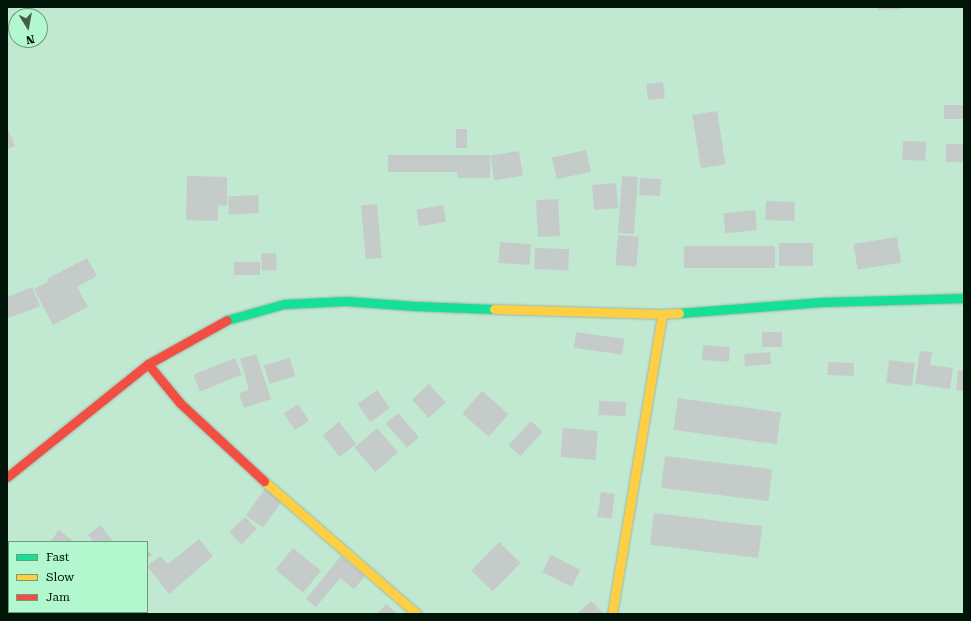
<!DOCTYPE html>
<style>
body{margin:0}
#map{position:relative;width:971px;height:621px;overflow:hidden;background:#c1e8d1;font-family:"Roboto Serif",serif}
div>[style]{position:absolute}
.building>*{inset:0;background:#c5cbc8;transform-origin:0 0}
.roads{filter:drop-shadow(0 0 1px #9bb9a8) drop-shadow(0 0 1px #9bb9a8)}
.fast>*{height:9px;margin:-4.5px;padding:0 4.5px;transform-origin:4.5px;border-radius:4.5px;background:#16e098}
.slow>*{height:9px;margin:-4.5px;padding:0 4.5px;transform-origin:4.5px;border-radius:4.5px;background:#ffcf43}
.jam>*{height:9px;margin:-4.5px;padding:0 4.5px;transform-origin:4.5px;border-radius:4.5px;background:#f24e42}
span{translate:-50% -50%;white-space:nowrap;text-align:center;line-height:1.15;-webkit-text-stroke:4px #b2f7ce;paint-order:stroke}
.frame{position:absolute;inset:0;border:8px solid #001407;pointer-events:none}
.legend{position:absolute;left:8px;top:541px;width:140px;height:72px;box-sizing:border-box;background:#b2f7ce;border:1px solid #6b9c7e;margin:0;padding:5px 7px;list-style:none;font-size:12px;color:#001407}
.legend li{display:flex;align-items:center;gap:8px;height:20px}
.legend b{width:20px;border:1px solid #6b9c7e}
.north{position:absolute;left:8px;top:8px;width:40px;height:40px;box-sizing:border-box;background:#b2f7ce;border:1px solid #6b9c7e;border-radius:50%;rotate:169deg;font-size:11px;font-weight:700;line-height:16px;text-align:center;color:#001407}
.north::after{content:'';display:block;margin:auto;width:14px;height:18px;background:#445e4e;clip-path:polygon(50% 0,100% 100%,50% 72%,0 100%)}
</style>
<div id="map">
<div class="building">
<i style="clip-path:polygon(877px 7px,901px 7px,902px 9px,877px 10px)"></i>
<i style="left:663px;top:82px;width:16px;height:17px;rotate:83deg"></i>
<i style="left:964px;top:105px;width:14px;height:20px;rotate:90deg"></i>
<i style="left:717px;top:111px;width:54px;height:25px;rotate:81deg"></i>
<i style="clip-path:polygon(7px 127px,15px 146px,7px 149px)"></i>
<i style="left:456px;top:129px;width:11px;height:19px"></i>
<i style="left:903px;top:141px;width:23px;height:19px;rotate:2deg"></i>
<i style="left:964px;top:144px;width:18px;height:18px;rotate:90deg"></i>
<i style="left:586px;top:150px;width:22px;height:35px;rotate:77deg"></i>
<i style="left:519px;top:151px;width:25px;height:29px;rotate:81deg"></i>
<i style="clip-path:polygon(388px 155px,490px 155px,490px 178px,458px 178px,457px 172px,388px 172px)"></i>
<i style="clip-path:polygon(187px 176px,227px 177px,227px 206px,218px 205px,218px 221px,186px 220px)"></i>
<i style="left:622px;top:176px;width:16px;height:57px;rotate:4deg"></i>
<i style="left:640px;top:178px;width:21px;height:17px;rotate:3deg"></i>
<i style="left:616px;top:183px;width:25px;height:24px;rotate:85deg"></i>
<i style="left:258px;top:195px;width:18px;height:30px;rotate:87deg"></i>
<i style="left:558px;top:199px;width:37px;height:22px;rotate:87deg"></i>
<i style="left:766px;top:201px;width:29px;height:19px;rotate:2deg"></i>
<i style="left:377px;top:204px;width:54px;height:16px;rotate:85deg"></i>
<i style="left:443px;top:205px;width:17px;height:27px;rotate:80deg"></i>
<i style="left:755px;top:210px;width:20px;height:32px;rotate:84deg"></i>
<i style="left:618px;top:235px;width:21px;height:30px;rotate:5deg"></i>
<i style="left:897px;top:237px;width:26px;height:44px;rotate:81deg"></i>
<i style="left:500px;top:242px;width:31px;height:21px;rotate:4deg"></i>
<i style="left:813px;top:243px;width:23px;height:34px;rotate:90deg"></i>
<i style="left:775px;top:246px;width:22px;height:91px;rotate:90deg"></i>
<i style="left:535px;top:248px;width:34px;height:21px;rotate:2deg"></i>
<i style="left:276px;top:253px;width:17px;height:15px;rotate:87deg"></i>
<i style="clip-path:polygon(87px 258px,97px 276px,77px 287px,88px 307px,53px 325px,34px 289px,48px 282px,47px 279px)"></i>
<i style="left:234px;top:262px;width:26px;height:13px"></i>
<i style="clip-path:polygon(32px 287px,40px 306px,9px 318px,7px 312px,7px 297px)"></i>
<i style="left:576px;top:332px;width:49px;height:16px;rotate:8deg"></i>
<i style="left:782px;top:332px;width:15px;height:20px;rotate:90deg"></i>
<i style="left:703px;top:345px;width:27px;height:15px;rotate:4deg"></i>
<i style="clip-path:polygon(920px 351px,932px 352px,930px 365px,953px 368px,950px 389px,915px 384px)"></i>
<i style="left:770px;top:352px;width:12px;height:26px;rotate:85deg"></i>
<i style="clip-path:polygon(256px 354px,271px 399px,244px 408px,239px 393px,249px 390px,240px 359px)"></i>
<i style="left:235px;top:358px;width:18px;height:45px;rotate:68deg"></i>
<i style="left:290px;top:358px;width:19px;height:27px;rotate:74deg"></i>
<i style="left:889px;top:360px;width:26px;height:23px;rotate:7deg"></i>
<i style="left:828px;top:362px;width:26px;height:13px;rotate:2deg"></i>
<i style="clip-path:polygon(958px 370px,964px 371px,964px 391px,956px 390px)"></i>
<i style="left:429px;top:384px;width:25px;height:23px;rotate:48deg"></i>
<i style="left:377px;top:390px;width:22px;height:24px;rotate:54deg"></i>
<i style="left:482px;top:391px;width:35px;height:30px;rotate:41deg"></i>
<i style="left:678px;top:398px;width:104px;height:32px;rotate:8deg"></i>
<i style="left:599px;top:401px;width:27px;height:14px;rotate:2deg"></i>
<i style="left:298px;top:404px;width:20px;height:17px;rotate:57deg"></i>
<i style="left:398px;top:413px;width:32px;height:16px;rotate:49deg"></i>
<i style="left:531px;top:421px;width:16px;height:33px;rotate:43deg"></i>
<i style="left:339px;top:422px;width:28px;height:21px;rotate:52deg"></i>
<i style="left:377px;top:428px;width:32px;height:30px;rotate:49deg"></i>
<i style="left:563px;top:428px;width:35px;height:29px;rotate:5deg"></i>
<i style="left:665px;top:456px;width:108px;height:32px;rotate:7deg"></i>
<i style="left:266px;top:487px;width:21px;height:35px;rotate:35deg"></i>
<i style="left:601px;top:492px;width:14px;height:25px;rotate:8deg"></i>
<i style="left:654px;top:513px;width:109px;height:32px;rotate:7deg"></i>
<i style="left:245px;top:517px;width:17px;height:22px;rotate:45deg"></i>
<i style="clip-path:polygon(100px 525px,112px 540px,110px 542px,94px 542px,88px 535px)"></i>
<i style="clip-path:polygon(59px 530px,74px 542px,50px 542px)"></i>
<i style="clip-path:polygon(199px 539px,213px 556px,169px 594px,147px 566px,160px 556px,168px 564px)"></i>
<i style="left:499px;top:542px;width:30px;height:40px;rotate:44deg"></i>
<i style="left:293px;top:548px;width:36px;height:28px;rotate:39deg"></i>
<i style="clip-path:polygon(147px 549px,152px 555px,147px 559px)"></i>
<i style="left:551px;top:555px;width:33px;height:19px;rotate:27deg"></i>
<i style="clip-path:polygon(341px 556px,365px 576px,354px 589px,340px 578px,316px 607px,306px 599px)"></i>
<i style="clip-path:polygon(591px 601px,604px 614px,577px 614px)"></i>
<i style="clip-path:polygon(9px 602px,9px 612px,21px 612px,18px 614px,7px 614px,7px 604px)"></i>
<i style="clip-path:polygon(386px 604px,398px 614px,377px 614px)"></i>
</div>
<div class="roads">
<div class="fast">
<i style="left:679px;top:313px;width:143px;rotate:-4.4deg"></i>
<i style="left:822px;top:302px;width:142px;rotate:-1.6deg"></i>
<i style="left:227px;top:320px;width:59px;rotate:-15.7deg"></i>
<i style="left:284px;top:304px;width:62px;rotate:-2.8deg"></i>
<i style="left:346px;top:301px;width:69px;rotate:4.1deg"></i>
<i style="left:415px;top:306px;width:79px;rotate:2.2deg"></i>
</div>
<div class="slow">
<i style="left:494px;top:309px;width:168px;rotate:1.7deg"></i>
<i style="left:662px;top:314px;width:17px;rotate:-3deg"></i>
<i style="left:264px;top:481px;width:203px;rotate:41deg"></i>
<i style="left:612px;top:614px;width:304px;rotate:-80.5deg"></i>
</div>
<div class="jam">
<i style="left:148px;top:364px;width:50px;rotate:50.6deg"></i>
<i style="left:180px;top:403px;width:115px;rotate:42.9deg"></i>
<i style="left:7px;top:477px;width:181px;rotate:-38.7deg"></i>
<i style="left:148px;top:364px;width:90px;rotate:-29.1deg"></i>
</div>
</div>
<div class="frame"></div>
<ul class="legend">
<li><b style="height:5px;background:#16e098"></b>Fast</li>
<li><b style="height:5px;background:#ffcf43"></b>Slow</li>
<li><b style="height:5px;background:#f24e42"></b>Jam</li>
</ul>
<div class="north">N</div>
</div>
